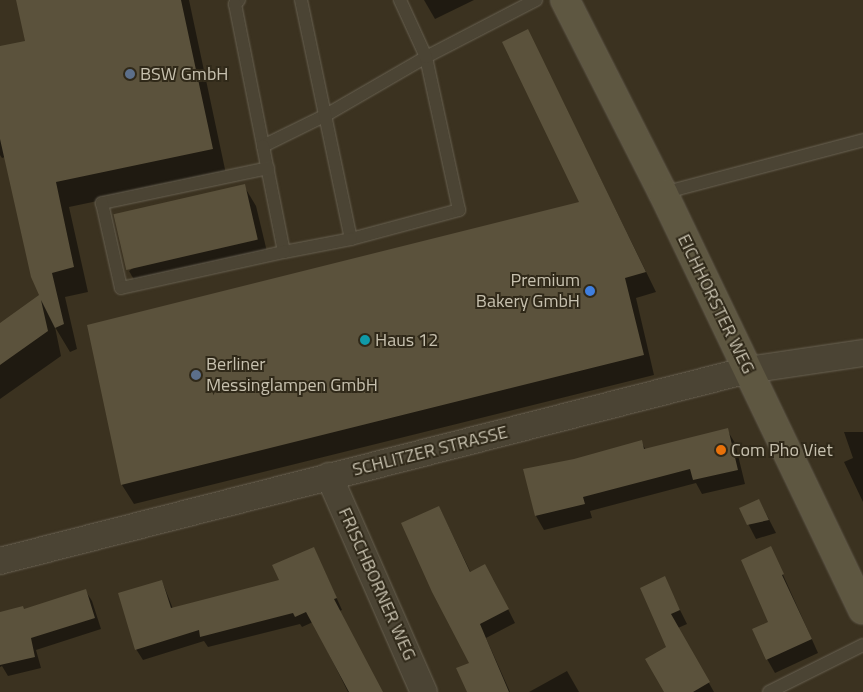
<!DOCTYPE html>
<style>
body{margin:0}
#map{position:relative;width:863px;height:692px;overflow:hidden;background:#3b3220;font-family:"Titillium Web",sans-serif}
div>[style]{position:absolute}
.shadow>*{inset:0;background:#0007}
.building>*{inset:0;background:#5b523c;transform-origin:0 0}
.roads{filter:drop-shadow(0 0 1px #696252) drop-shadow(0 0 1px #696252)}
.lane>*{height:12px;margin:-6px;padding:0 6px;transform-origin:6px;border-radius:6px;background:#4b4434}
.street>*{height:26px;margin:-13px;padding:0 13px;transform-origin:13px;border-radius:13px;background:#4b4434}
.secondary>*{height:28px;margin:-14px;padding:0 14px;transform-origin:14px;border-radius:14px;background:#5e5741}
.dots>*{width:14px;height:14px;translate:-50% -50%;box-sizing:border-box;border:2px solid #302919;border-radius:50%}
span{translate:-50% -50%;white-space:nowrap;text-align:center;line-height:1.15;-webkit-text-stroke:4px #302919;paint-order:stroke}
.poi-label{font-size:18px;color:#c7c1af}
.left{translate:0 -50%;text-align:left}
.right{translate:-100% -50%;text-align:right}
.street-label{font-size:18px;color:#c7c1af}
</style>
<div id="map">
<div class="shadow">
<i style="clip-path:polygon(18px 0,189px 0,226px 174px,69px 207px,88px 292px,65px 297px,77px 349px,70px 352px,55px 327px,61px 356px,0 399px,0 324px,41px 295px,5px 157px,2px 158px,0 155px,0 48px,27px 42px)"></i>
<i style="clip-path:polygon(424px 0,474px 0,435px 19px)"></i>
<i style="clip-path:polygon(528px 31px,656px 292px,636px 298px,654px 375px,134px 504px,122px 485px,88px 326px,581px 203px)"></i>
<i style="clip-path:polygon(244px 186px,256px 206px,269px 260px,140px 290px,129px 271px)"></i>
<i style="clip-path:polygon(727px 430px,735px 443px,745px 484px,702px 494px,696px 483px,590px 511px,592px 518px,544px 530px,536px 516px,525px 470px,574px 460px,641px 442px,646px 450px)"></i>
<i style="clip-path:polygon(844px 432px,863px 432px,863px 502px,844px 462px,853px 458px)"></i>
<i style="clip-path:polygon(759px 500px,776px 533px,756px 539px,740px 508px)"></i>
<i style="clip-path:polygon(439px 507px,471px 573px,493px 579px,515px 623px,486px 638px,510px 692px,468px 692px,470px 663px)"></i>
<i style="clip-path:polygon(314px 548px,342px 610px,339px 611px,381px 692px,348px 692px,313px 622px,302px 627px,300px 624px,208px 647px,204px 641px,143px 660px,136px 649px,162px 581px,173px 609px,281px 581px)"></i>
<i style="clip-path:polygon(771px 548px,818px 653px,775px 673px,767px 659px)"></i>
<i style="clip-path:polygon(664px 578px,687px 624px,678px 628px,714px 692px,666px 692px,668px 647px)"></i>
<i style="clip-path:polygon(85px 590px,92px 601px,101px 629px,36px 650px,41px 668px,8px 676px,2px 666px,0 667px,0 613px,24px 610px)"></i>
<i style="clip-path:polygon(567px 671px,579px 692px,529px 692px)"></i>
</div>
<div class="building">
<i style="clip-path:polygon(16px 0,181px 0,213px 149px,56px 182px,74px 267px,52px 273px,64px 324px,55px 328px,41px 300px,48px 331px,0 365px,0 323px,39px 295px,31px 277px,0 139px,0 46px,25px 41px)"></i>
<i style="clip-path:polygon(528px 29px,646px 272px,625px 278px,644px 355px,121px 485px,87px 325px,579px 202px,502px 42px)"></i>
<i style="left:245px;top:184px;width:57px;height:135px;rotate:77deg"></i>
<i style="clip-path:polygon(728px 428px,738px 470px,693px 480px,690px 469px,583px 497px,585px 504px,535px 516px,523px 469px,574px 459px,642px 440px,644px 449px)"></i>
<i style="clip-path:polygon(759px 499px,769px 520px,747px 525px,739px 508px)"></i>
<i style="clip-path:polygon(439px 506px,470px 572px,485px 564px,509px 609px,480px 624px,509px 692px,467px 692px,456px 668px,469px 663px,432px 592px,401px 523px)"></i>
<i style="clip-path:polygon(771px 546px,784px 574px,782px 575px,812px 639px,766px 660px,752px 629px,768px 622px,741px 560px)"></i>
<i style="clip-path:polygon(314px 547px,337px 598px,334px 599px,383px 692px,349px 692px,306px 612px,295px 617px,293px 613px,200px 637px,199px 630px,135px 650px,118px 593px,162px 580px,171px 608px,279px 580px,272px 565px)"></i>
<i style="clip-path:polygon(665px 576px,680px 610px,671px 614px,710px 682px,693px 692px,664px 692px,645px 659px,666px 647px,640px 588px)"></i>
<i style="clip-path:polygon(86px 589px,95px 618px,31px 638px,35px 657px,0 665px,0 612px,23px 606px,24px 609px)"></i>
</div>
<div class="roads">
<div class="lane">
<i style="left:239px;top:0;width:6px;rotate:135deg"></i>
<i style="left:235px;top:4px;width:145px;rotate:78.8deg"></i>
<i style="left:263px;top:146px;width:70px;rotate:-26.2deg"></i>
<i style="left:326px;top:115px;width:116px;rotate:-30.1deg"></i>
<i style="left:426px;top:57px;width:124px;rotate:-27.4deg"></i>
<i style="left:301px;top:0;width:244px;rotate:78.2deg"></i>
<i style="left:351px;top:239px;width:112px;rotate:-15deg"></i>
<i style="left:459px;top:210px;width:157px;rotate:-102.2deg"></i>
<i style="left:426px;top:57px;width:63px;rotate:-114.5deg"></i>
<i style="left:263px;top:146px;width:108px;rotate:78.8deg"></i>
<i style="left:284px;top:252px;width:68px;rotate:-11deg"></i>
<i style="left:268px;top:168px;width:170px;rotate:168.1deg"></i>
<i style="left:102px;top:203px;width:87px;rotate:77.4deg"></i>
<i style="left:121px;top:288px;width:167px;rotate:-12.5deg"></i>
<i style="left:663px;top:193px;width:207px;rotate:-14.8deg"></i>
<i style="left:769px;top:692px;width:105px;rotate:-26.6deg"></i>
</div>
<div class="street">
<i style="left:329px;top:476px;width:236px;rotate:66.3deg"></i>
<i style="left:0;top:561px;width:772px;rotate:-14.32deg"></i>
<i style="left:748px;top:370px;width:116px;rotate:-8.4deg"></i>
</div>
<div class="secondary">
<i style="left:565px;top:0;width:216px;rotate:63.1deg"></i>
<i style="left:663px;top:193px;width:462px;rotate:64.4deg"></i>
</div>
</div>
<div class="dots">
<i style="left:130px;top:74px;background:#5c6f8a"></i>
<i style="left:590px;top:291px;background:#3f7fe0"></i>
<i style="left:365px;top:340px;background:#0f9aa8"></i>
<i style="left:196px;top:375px;background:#5c6f8a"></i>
<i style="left:721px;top:450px;background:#e8710a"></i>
</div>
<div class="poi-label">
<span class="left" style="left:140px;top:74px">BSW GmbH</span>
<span class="right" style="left:580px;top:291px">Premium<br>Bakery GmbH</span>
<span class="left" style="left:375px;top:340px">Haus 12</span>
<span class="left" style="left:206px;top:375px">Berliner<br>Messinglampen GmbH</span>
<span class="left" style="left:731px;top:450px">Com Pho Viet</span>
</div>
<div class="street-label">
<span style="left:716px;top:304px;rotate:64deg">EICHHORSTER WEG</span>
<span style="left:430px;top:451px;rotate:-14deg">SCHLITZER STRASSE</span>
<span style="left:377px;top:584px;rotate:66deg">FRISCHBORNER WEG</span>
</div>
</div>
